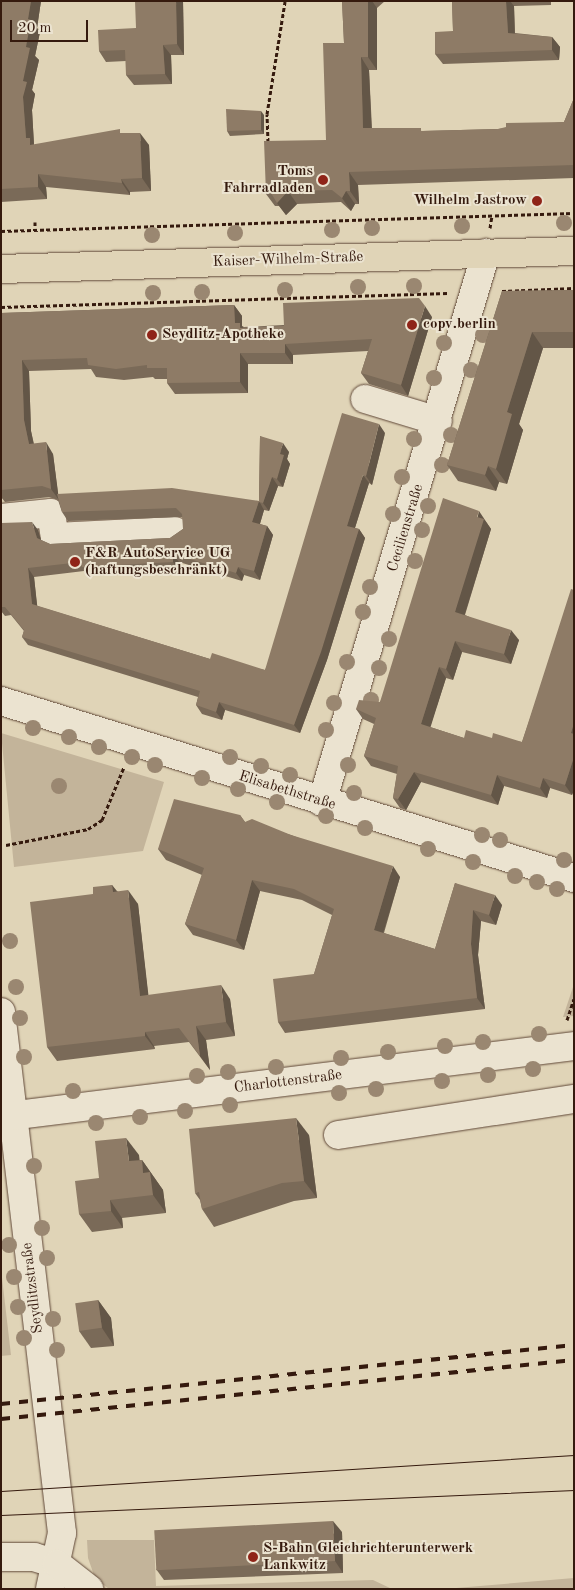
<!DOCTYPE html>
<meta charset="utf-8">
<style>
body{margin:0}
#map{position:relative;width:575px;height:1590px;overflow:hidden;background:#e0d4b7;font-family:"Old Standard TT",serif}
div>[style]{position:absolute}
.green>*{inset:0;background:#c3b49a}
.path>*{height:3px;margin-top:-1.5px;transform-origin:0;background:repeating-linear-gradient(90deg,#351a0e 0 4px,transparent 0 6.5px)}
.roads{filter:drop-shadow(0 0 1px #604838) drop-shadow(0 0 1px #604838)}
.minor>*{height:28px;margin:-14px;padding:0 14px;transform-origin:14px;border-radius:14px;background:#ebe3d0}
.major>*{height:28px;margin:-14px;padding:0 14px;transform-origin:14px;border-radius:14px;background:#e0d4b7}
.tram>*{height:1px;margin:-0.5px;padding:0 0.5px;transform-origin:0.5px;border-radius:0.5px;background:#351a0e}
.rail>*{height:4px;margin-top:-2px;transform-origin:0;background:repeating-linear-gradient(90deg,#351a0e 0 9px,transparent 0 18px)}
.trees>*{width:16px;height:16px;margin:-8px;border-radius:50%;background:#9a8771}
.wall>*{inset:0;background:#7a6a58}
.shaded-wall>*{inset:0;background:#635647}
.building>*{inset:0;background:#8e7b66;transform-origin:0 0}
.dots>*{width:14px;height:14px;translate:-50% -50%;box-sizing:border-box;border:2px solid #ebe3d0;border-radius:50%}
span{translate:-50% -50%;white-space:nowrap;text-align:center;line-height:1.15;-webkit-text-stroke:4px #ebe3d0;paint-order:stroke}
.poi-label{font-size:15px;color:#351a0e;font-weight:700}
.right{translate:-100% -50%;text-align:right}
.left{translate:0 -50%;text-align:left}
.street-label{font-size:15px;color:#351a0e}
.frame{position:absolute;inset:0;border:2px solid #351a0e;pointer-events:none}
.scale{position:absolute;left:10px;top:20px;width:78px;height:22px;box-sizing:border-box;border:2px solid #351a0e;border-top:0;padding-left:6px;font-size:15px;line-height:18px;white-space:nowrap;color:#351a0e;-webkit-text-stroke:4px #ebe3d0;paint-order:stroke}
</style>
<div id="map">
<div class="green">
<i style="clip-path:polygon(1px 733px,164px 782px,143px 851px,14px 867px)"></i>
<i style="clip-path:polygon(574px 984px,574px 1016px,563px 1017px)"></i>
<i style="clip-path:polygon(1px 1269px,11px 1355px,1px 1356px)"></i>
<i style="clip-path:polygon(87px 1540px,154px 1540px,156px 1586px,373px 1580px,392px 1589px,109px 1589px,95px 1578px,88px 1558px)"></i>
<i style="clip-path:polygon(574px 1578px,574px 1589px,444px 1589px)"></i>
</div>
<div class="path">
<i style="left:268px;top:142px;width:28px;rotate:-92deg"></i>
<i style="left:267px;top:114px;width:114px;rotate:-80.9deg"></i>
<i style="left:35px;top:222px;width:4px;rotate:90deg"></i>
<i style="left:490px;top:228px;width:12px;rotate:-81deg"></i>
<i style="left:1px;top:231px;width:573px;rotate:-1.8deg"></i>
<i style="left:502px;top:291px;width:72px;rotate:-2.4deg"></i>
<i style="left:1px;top:307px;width:447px;rotate:-1.8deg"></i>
<i style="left:6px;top:845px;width:84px;rotate:-11deg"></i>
<i style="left:88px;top:829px;width:17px;rotate:-33deg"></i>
<i style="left:102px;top:820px;width:57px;rotate:-67.5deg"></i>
<i style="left:567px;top:1020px;width:22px;rotate:-72deg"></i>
</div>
<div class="roads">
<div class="minor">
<i style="left:365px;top:399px;width:76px;rotate:16.8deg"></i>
<i style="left:1px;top:518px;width:50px;rotate:-5.7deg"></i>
<i style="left:51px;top:513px;width:24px;rotate:81deg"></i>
<i style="left:55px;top:537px;width:120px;rotate:-2.9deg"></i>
<i style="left:1px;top:701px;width:600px;rotate:17.17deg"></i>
<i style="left:322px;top:802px;width:573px;rotate:-73.37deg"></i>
<i style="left:1px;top:1012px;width:525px;rotate:83.32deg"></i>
<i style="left:62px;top:1533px;width:57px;rotate:102.1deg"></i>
<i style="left:1px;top:1117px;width:577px;rotate:-7.06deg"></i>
<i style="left:338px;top:1135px;width:239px;rotate:-8.7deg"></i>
<i style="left:1px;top:1557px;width:33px"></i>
<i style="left:34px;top:1557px;width:24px;rotate:17deg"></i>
<i style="left:57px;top:1564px;width:41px;rotate:38deg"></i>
</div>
<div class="major">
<i style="left:1px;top:269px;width:573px;rotate:-1.8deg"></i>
</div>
</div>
<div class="tram">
<i style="left:1px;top:1491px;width:574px;rotate:-3.6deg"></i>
<i style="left:1px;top:1515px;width:574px;rotate:-2.5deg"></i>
</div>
<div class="rail">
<i style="left:1px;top:1404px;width:576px;rotate:-5.88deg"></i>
<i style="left:1px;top:1419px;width:576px;rotate:-5.88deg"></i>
</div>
<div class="trees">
<i style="left:564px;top:223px"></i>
<i style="left:462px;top:226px"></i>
<i style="left:372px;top:228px"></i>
<i style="left:332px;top:230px"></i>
<i style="left:235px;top:233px"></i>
<i style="left:152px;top:235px"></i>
<i style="left:414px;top:286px"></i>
<i style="left:358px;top:287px"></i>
<i style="left:285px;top:290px"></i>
<i style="left:202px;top:292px"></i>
<i style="left:153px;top:293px"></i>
<i style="left:483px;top:335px"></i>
<i style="left:444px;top:343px"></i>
<i style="left:471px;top:370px"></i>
<i style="left:434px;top:378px"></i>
<i style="left:451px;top:435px"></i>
<i style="left:414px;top:439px"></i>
<i style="left:442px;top:465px"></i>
<i style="left:402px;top:477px"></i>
<i style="left:428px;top:506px"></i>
<i style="left:393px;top:514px"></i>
<i style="left:422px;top:530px"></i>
<i style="left:415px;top:561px"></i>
<i style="left:370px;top:587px"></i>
<i style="left:363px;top:612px"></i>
<i style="left:389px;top:639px"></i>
<i style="left:347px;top:662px"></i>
<i style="left:379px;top:668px"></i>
<i style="left:371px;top:700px"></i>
<i style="left:334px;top:703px"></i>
<i style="left:33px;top:728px"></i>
<i style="left:326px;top:730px"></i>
<i style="left:69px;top:737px"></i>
<i style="left:99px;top:747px"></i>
<i style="left:132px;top:757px"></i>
<i style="left:230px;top:757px"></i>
<i style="left:155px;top:765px"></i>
<i style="left:348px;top:765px"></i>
<i style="left:261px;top:766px"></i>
<i style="left:290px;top:775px"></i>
<i style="left:202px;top:778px"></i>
<i style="left:59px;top:786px"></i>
<i style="left:238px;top:789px"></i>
<i style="left:354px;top:793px"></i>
<i style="left:277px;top:802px"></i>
<i style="left:326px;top:816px"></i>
<i style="left:365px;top:828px"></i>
<i style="left:482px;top:835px"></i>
<i style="left:500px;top:840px"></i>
<i style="left:428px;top:849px"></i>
<i style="left:564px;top:860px"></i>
<i style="left:473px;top:862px"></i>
<i style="left:515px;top:876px"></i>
<i style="left:537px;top:882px"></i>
<i style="left:557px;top:889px"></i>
<i style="left:10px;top:941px"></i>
<i style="left:16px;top:987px"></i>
<i style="left:20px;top:1018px"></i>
<i style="left:539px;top:1034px"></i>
<i style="left:483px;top:1042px"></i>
<i style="left:445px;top:1046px"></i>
<i style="left:388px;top:1052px"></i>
<i style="left:24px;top:1057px"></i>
<i style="left:341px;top:1058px"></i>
<i style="left:276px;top:1067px"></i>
<i style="left:533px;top:1069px"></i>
<i style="left:228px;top:1072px"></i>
<i style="left:488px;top:1075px"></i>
<i style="left:197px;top:1076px"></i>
<i style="left:442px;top:1081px"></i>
<i style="left:376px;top:1089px"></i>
<i style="left:73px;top:1091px"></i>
<i style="left:339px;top:1093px"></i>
<i style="left:230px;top:1105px"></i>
<i style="left:185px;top:1111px"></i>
<i style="left:140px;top:1117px"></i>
<i style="left:96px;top:1123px"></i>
<i style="left:34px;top:1166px"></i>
<i style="left:42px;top:1228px"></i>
<i style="left:9px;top:1245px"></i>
<i style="left:47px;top:1258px"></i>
<i style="left:14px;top:1277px"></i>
<i style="left:18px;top:1307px"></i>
<i style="left:53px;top:1319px"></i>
<i style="left:24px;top:1338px"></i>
<i style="left:57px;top:1350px"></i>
</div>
<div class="wall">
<i style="clip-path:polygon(1px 1px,41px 1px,37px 28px,40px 32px,35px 56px,39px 60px,32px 90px,35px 94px,32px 110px,34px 145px,123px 133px,149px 145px,151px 191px,130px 192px,130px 195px,46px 187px,47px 199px,1px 202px)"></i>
<i style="clip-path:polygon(183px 1px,184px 55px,171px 55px,172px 84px,134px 85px,126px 75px,126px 61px,106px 62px,99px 51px,136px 28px)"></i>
<i style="clip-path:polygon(342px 1px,385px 1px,377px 8px,377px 70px,369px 70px,372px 128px,423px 131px,498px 129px,564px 122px,574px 98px,574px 178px,358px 185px,359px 204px,355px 204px,351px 211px,341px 202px,297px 204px,286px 215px,279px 206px,275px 206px,266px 194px,326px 140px,344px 43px)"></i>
<i style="clip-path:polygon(452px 1px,551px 1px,551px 5px,514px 6px,515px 33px,552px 37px,560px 47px,559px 60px,443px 64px,435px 54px,453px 31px)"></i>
<i style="clip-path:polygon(264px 115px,264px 134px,230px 136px,227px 131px)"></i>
<i style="clip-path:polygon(574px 290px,574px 348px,543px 348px,519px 424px,523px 430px,507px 484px,499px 482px,496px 491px,458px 481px,447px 465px,502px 291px)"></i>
<i style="clip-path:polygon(234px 305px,242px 316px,242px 326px,244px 327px,432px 317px,408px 396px,369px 384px,361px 373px,368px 351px,293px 355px,293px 364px,248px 364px,248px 393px,175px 394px,167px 383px,167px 379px,155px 379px,153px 377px,124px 380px,96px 377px,91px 369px,29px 371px,31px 431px,34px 444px,53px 454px,58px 494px,259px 501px,260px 436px,289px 452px,287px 459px,290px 464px,283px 487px,278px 486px,269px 511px,264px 510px,260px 524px,267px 526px,273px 535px,260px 580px,244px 575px,242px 581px,179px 562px,179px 571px,88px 576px,84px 571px,34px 577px,37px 606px,210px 659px,265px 670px,385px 433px,372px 485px,369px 483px,355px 528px,359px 529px,365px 538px,327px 660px,300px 733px,225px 710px,222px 720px,202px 714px,196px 705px,198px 697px,28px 645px,22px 637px,24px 631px,11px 615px,5px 616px,1px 611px,1px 523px,38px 530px,41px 540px,50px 544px,170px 538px,183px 529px,183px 518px,182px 517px,68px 521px,62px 512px,58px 500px,49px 497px,5px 502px,1px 497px,1px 313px)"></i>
<i style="clip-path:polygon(486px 521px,486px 522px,491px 529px,465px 615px,519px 640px,511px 664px,462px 652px,453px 680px,446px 678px,430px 727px,464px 738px,492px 738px,522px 742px,574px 590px,574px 790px,572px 795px,550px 788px,547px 798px,504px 786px,498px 805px,421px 782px,406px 810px,400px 808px,393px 798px,397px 774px,371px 766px,364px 756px,374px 724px,363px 719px,356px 709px,380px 702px)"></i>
<i style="clip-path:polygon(240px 815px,245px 822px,291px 835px,400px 877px,384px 933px,435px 949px,455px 883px,502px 905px,496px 925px,481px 921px,478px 955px,485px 1009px,285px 1033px,278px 1022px,314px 974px,332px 915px,302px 900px,260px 891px,244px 950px,193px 935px,185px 924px,202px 875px,166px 860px,158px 849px)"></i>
<i style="clip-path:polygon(112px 885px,117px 891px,138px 904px,148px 995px,230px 999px,235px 1036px,206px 1040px,210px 1070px,189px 1042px,154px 1046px,155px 1049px,57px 1061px,47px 1047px,93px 894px)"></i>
<i style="clip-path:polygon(309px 1135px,317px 1198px,294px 1201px,214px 1227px,202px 1209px,200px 1200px,195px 1193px)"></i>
<i style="clip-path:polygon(139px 1155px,139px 1160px,142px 1160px,163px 1190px,166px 1213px,122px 1218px,123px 1228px,92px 1232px,79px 1214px,99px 1178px)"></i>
<i style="clip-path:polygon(98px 1300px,111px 1318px,114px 1346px,91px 1348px,79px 1331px)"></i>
<i style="clip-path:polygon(342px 1532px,343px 1573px,164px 1580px,156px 1569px)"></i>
</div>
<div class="shaded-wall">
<i style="clip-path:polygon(31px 1px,41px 1px,37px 28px,40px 32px,35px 56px,39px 60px,32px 90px,35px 94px,32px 110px,34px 145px,30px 145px,26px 138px,23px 97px,23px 81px,28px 19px)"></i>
<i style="clip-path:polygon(176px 1px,183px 1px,184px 55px,177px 44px)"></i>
<i style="clip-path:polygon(368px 1px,372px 1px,377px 8px,377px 70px,368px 57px)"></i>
<i style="clip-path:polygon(506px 1px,510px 1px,514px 6px,515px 43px,508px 33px)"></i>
<i style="clip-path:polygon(552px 37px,560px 47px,559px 60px,552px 50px)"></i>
<i style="clip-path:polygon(163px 45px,171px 55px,172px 84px,165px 74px)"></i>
<i style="clip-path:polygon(361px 57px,369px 70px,372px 140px,363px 128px)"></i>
<i style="clip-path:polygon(261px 111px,264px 115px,264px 134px,261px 130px)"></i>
<i style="clip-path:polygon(140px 133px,149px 145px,151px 191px,142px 178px)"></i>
<i style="clip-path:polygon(349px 172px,358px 185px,359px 204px,350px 191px)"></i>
<i style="clip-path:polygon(38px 174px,46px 187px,47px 199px,38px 187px)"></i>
<i style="clip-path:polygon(121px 179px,130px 192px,130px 195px,122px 183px)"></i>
<i style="clip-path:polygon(288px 191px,297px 204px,286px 215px,277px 203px)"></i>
<i style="clip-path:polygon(346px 191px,355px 204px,351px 211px,342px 198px)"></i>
<i style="clip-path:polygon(234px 305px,242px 316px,242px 326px,248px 334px,235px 323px)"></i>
<i style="clip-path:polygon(425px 306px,432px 317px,408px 396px,401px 385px)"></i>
<i style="clip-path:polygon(532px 332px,543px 348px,519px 424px,523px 430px,507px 484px,496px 469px,507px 412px)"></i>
<i style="clip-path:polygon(285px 344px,293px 355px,293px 364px,285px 353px)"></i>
<i style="clip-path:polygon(240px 353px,248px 364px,248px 393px,240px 382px)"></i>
<i style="clip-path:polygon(22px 360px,29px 371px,31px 431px,36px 456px,29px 444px,24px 420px)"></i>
<i style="clip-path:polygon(379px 424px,385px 433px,372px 485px,366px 476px)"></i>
<i style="clip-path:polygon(46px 442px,53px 454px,59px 500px,51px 489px)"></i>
<i style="clip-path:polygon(283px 443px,289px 452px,287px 459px,290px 464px,283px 487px,277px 479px,280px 454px)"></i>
<i style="clip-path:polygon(488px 466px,499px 482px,496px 491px,485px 475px)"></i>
<i style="clip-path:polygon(363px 475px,369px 483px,353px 534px,347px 526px)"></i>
<i style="clip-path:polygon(272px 477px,278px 486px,269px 511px,263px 503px)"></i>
<i style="clip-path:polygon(259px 501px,264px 510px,258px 530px,252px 522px)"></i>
<i style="clip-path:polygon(479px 511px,491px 529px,462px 623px,455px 612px)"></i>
<i style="clip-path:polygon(32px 522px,38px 530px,43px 547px,37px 538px)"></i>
<i style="clip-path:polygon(267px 526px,273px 535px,260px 580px,254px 571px)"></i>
<i style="clip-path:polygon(359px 529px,365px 538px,327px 660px,300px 733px,294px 725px)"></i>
<i style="clip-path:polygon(173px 554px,179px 562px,179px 571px,173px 562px)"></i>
<i style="clip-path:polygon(238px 567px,244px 575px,242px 581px,236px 573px)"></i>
<i style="clip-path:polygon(28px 568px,34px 577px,38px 613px,32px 604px)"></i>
<i style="clip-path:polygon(511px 630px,519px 640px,511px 664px,504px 654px)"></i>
<i style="clip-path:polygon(455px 641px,462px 652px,453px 680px,446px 669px)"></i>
<i style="clip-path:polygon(439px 667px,446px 678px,428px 735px,421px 724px)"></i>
<i style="clip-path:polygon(219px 702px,225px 710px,222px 720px,216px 712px)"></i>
<i style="clip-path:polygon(574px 723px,574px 738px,571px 733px)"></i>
<i style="clip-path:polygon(574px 757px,574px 790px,572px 795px,565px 785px)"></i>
<i style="clip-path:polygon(414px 772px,421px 782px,406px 810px,398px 799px)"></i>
<i style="clip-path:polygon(497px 775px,504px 786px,498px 805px,491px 795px)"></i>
<i style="clip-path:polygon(543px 778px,550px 788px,547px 798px,540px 788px)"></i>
<i style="clip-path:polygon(393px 866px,400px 877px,381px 940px,374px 930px)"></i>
<i style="clip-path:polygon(252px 880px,260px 891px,244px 950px,236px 940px)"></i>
<i style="clip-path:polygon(112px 885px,122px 899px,113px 892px)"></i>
<i style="clip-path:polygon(128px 890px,138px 904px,150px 1009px,140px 996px)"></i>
<i style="clip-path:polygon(495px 895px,502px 905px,496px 925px,489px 915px)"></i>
<i style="clip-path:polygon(473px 910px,481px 921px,478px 955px,485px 1009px,477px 998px,471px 944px)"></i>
<i style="clip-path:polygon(221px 985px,230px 999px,235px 1036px,226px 1022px)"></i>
<i style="clip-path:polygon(196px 1026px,206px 1040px,210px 1070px,200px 1056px)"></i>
<i style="clip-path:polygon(145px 1032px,154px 1046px,155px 1049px,145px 1036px)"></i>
<i style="clip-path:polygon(296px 1118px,309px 1135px,317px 1198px,304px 1181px)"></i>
<i style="clip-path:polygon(126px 1138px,139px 1155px,142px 1179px,129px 1161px)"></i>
<i style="clip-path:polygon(142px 1160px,163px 1190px,166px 1213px,153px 1195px,143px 1173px)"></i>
<i style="clip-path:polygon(110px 1200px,122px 1218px,123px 1228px,111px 1211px)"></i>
<i style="clip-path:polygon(98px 1300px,111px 1318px,114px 1346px,102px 1328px)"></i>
<i style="clip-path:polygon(333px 1521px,342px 1532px,343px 1573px,335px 1561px)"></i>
</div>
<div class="building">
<i style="clip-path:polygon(1px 1px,31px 1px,28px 19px,31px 20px,26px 47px,30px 48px,23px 81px,27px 82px,23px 97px,26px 138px,30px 138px,30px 145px,120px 129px,120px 133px,140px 133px,142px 178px,121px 179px,122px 183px,38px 174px,38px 187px,1px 189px)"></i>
<i style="clip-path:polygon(135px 1px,176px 1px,177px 44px,163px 45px,165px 74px,126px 75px,125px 50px,99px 51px,98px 30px,136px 28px)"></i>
<i style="clip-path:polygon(342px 1px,368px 1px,368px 57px,361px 57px,363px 128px,421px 128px,421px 131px,498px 129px,506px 127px,506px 123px,564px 122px,574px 98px,574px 165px,349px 172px,350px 191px,346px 191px,342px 198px,332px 190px,288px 191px,277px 203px,271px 193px,266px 194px,264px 141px,326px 140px,323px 43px,344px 43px)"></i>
<i style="clip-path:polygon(452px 1px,506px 1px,508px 33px,552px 37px,552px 50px,435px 54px,435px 32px,453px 31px)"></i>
<i style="clip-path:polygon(226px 109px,261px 111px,261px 130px,227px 131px)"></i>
<i style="clip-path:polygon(574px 290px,574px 332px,532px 332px,507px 412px,512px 414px,496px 469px,488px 466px,485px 475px,447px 465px,502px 291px)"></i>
<i style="clip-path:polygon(419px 298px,425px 306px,401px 385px,361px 373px,372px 339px,285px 344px,285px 353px,240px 353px,240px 382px,167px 383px,167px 368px,147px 368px,147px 365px,116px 369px,88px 365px,87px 358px,22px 360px,24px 420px,29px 444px,46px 442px,51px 489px,42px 486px,1px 490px,1px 313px,234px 305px,235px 323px,240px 323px,240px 328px,284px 326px,283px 303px)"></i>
<i style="clip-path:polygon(342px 413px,379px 424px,366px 476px,363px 475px,347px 526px,359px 529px,321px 652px,294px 725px,219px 702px,216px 712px,196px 705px,200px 691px,22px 637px,24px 630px,5px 607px,1px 607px,1px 523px,32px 522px,37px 538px,50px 544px,170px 538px,183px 529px,182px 514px,176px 508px,62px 512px,57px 494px,172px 488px,259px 501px,252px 522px,267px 526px,254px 571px,238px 567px,236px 573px,173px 554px,173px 562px,82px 567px,81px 562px,28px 568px,32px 604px,210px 659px,212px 653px,265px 670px)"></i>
<i style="clip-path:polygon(260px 436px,283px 443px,280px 454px,284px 455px,277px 479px,272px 477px,263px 503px,259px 502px)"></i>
<i style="clip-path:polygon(443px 498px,479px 511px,477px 517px,484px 519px,455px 612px,511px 630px,504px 654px,455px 641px,446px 669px,439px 667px,421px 724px,464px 738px,466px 730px,492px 738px,493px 733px,522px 742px,571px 589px,574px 590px,574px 723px,571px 733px,574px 734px,574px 757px,565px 785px,543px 778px,540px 788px,497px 775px,491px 795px,414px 772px,398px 799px,393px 798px,398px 766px,364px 756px,376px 718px,356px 709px,359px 700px,380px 702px)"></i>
<i style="clip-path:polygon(174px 799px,240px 815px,245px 822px,252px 819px,291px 835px,393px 866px,374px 930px,435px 949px,455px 883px,495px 895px,489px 915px,473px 910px,471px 944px,477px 998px,278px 1022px,273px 979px,314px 974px,334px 909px,294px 889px,252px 880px,236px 940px,185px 924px,204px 868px,158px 849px)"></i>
<i style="clip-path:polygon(112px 885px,113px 892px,128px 890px,140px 996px,221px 985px,226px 1022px,196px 1026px,200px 1056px,179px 1028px,145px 1032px,145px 1036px,47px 1047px,30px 902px,93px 894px,93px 887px)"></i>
<i style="clip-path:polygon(296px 1118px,304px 1181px,282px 1183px,202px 1209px,199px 1192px,195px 1193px,189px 1129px)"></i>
<i style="clip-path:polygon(126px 1138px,129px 1161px,142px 1160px,143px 1173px,150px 1172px,153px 1195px,110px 1200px,111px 1211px,79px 1214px,75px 1181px,99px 1178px,95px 1141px)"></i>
<i style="left:98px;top:1300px;width:28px;height:23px;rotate:82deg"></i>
<i style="left:333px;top:1521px;width:40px;height:179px;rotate:87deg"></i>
</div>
<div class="dots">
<i style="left:323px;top:180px;background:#8f2418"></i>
<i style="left:537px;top:201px;background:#8f2418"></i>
<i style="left:412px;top:325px;background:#8f2418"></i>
<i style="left:152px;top:335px;background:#8f2418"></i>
<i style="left:75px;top:562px;background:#8f2418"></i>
<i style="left:253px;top:1557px;background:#8f2418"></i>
</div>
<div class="poi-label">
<span class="right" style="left:313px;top:180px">Toms<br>Fahrradladen</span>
<span class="right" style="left:527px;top:201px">Wilhelm Jastrow</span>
<span class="left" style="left:423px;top:325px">copv.berlin</span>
<span class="left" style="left:162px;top:335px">Seydlitz-Apotheke</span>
<span class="left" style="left:85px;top:562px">F&amp;R AutoService UG<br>(haftungsbeschränkt)</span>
<span class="left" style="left:263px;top:1557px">S-Bahn Gleichrichterunterwerk<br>Lankwitz</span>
</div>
<div class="street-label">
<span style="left:288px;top:260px;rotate:-2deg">Kaiser-Wilhelm-Straße</span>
<span style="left:406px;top:528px;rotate:-73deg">Cecilienstraße</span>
<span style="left:287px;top:791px;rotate:17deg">Elisabethstraße</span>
<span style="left:288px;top:1082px;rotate:-7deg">Charlottenstraße</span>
<span style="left:33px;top:1288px;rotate:-97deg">Seydlitzstraße</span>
</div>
<div class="frame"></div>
<div class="scale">20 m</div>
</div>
